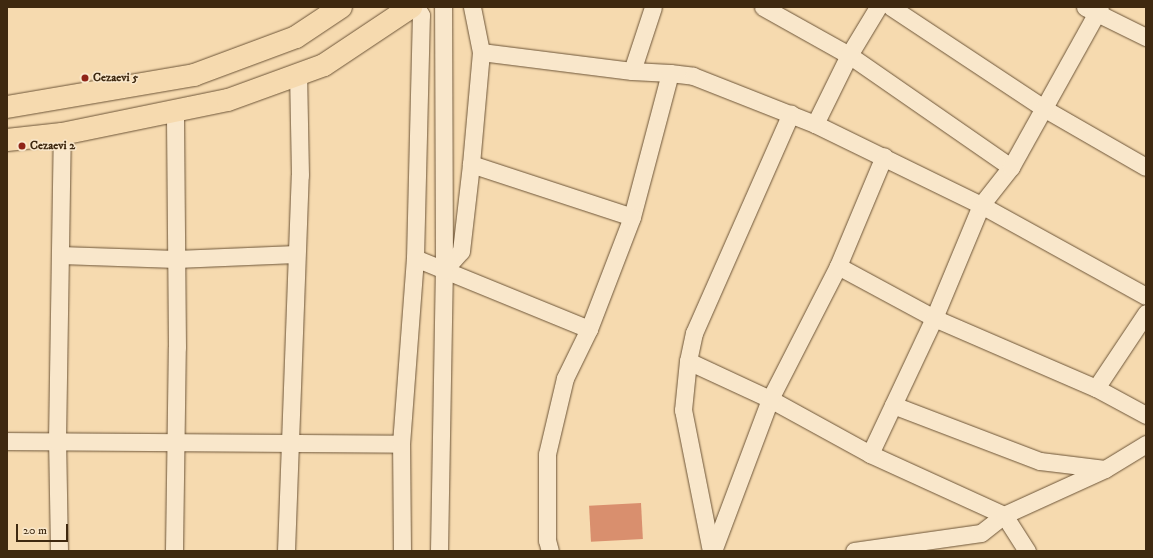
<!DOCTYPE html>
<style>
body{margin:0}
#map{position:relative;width:1153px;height:558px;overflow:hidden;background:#f6daaf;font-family:"IM FELL DW Pica",serif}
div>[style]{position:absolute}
.building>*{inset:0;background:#d98f6e;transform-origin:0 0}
.roads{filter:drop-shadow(0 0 1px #6d5538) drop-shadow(0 0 1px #6d5538)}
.minor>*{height:17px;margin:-8.5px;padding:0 8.5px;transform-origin:8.5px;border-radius:8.5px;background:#f9e7cb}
.major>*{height:22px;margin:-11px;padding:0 11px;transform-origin:11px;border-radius:11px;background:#f6daaf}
.dots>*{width:11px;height:11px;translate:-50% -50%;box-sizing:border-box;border:2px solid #f9e7cb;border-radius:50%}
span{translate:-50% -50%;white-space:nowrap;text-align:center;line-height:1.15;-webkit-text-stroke:3px #f9e7cb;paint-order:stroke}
.poi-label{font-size:12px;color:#3f2910;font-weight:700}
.left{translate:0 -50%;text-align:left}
.frame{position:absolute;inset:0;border:8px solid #3f2910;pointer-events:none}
.scale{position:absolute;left:16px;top:524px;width:52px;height:18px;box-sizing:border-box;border:2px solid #3f2910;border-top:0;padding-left:5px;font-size:12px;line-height:14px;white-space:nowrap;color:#3f2910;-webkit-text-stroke:3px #f9e7cb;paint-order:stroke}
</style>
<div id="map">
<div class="building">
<i style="left:641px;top:503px;width:36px;height:52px;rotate:87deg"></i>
</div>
<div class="roads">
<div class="minor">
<i style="left:763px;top:7px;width:98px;rotate:29.2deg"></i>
<i style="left:849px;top:55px;width:197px;rotate:34.7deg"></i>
<i style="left:891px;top:7px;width:185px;rotate:33.5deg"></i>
<i style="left:1045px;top:109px;width:116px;rotate:29.9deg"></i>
<i style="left:1085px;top:7px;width:68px;rotate:26.2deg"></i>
<i style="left:481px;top:52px;width:152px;rotate:7.2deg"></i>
<i style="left:632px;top:71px;width:38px;rotate:3deg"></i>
<i style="left:670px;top:73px;width:149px;rotate:104.8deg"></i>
<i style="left:632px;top:217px;width:120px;rotate:111deg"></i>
<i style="left:589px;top:329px;width:55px;rotate:116.1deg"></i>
<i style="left:565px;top:378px;width:78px;rotate:103.3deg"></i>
<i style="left:547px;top:454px;width:86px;rotate:90deg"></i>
<i style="left:547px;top:540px;width:11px;rotate:75deg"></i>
<i style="left:632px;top:71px;width:67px;rotate:-71.8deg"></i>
<i style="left:670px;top:73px;width:23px;rotate:7deg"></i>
<i style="left:693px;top:76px;width:131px;rotate:21.5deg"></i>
<i style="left:815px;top:124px;width:185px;rotate:26deg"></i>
<i style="left:981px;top:205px;width:188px;rotate:28.9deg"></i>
<i style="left:815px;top:124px;width:77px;rotate:-63.8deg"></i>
<i style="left:849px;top:55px;width:56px;rotate:-58.9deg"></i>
<i style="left:471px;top:164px;width:169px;rotate:18.2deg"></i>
<i style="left:60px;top:255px;width:116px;rotate:2deg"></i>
<i style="left:176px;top:259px;width:120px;rotate:-2.4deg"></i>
<i style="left:415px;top:258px;width:188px;rotate:22.2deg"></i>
<i style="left:838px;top:266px;width:109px;rotate:28.4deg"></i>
<i style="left:934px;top:318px;width:176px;rotate:23.4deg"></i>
<i style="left:1096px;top:388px;width:57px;rotate:28.4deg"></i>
<i style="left:444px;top:270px;width:25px;rotate:-48deg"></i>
<i style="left:461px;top:251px;width:88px;rotate:-83.4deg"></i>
<i style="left:471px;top:164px;width:112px;rotate:-84.9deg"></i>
<i style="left:481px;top:52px;width:46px;rotate:-101.3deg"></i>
<i style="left:688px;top:361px;width:90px;rotate:24.9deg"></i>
<i style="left:770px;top:399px;width:114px;rotate:28.8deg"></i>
<i style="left:870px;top:454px;width:147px;rotate:24.5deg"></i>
<i style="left:1004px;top:515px;width:111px;rotate:-24.5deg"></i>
<i style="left:1105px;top:469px;width:48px;rotate:-31.4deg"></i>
<i style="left:1096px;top:388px;width:90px;rotate:-56.3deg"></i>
<i style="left:893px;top:405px;width:157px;rotate:20.9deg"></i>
<i style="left:1040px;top:461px;width:65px;rotate:7deg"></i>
<i style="left:7px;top:441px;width:394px;rotate:0.4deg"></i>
<i style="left:870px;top:454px;width:150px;rotate:-64.8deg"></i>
<i style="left:934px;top:318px;width:122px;rotate:-67.4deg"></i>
<i style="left:981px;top:205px;width:48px;rotate:-51.7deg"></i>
<i style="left:1011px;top:167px;width:183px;rotate:-60.9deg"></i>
<i style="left:59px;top:551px;width:110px;rotate:-91deg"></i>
<i style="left:57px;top:441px;width:307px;rotate:-89.1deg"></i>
<i style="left:174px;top:551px;width:204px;rotate:-89.2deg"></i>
<i style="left:177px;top:347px;width:236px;rotate:-90.5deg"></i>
<i style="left:286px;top:551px;width:376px;rotate:-87.9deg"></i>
<i style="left:300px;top:175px;width:100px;rotate:-91.1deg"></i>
<i style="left:402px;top:551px;width:107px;rotate:-90.5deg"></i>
<i style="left:401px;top:444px;width:187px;rotate:-85.7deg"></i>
<i style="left:415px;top:258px;width:243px;rotate:-88.6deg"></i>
<i style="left:421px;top:15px;width:9px;rotate:-122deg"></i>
<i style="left:439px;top:551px;width:281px;rotate:-89deg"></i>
<i style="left:444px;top:270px;width:263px;rotate:-90.2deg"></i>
<i style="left:711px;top:551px;width:144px;rotate:-101.2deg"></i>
<i style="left:683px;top:410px;width:49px;rotate:-84.2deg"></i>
<i style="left:688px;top:361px;width:29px;rotate:-78deg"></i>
<i style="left:694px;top:333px;width:240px;rotate:-66.2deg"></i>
<i style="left:713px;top:551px;width:162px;rotate:-69.4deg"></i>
<i style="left:770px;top:399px;width:149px;rotate:-62.9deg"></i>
<i style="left:838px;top:266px;width:119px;rotate:-67.3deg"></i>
<i style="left:854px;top:551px;width:128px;rotate:-8.1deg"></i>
<i style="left:981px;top:533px;width:29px;rotate:-38deg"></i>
<i style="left:1004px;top:515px;width:43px;rotate:57.4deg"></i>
</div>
<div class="major">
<i style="left:7px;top:107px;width:190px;rotate:-9.7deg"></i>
<i style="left:194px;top:75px;width:109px;rotate:-20.4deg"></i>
<i style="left:296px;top:37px;width:54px;rotate:-33.7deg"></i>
<i style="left:7px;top:140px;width:55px;rotate:-6.2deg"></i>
<i style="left:62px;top:134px;width:169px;rotate:-11.6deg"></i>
<i style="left:228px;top:100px;width:102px;rotate:-20deg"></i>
<i style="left:324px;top:65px;width:105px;rotate:-33.7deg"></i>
</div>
</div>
<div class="dots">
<i style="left:85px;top:78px;background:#8f2418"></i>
<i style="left:22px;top:146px;background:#8f2418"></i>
</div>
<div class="poi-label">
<span class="left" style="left:93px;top:78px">Cezaevi 5</span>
<span class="left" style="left:30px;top:146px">Cezaevi 2</span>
</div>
<div class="frame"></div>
<div class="scale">20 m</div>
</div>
